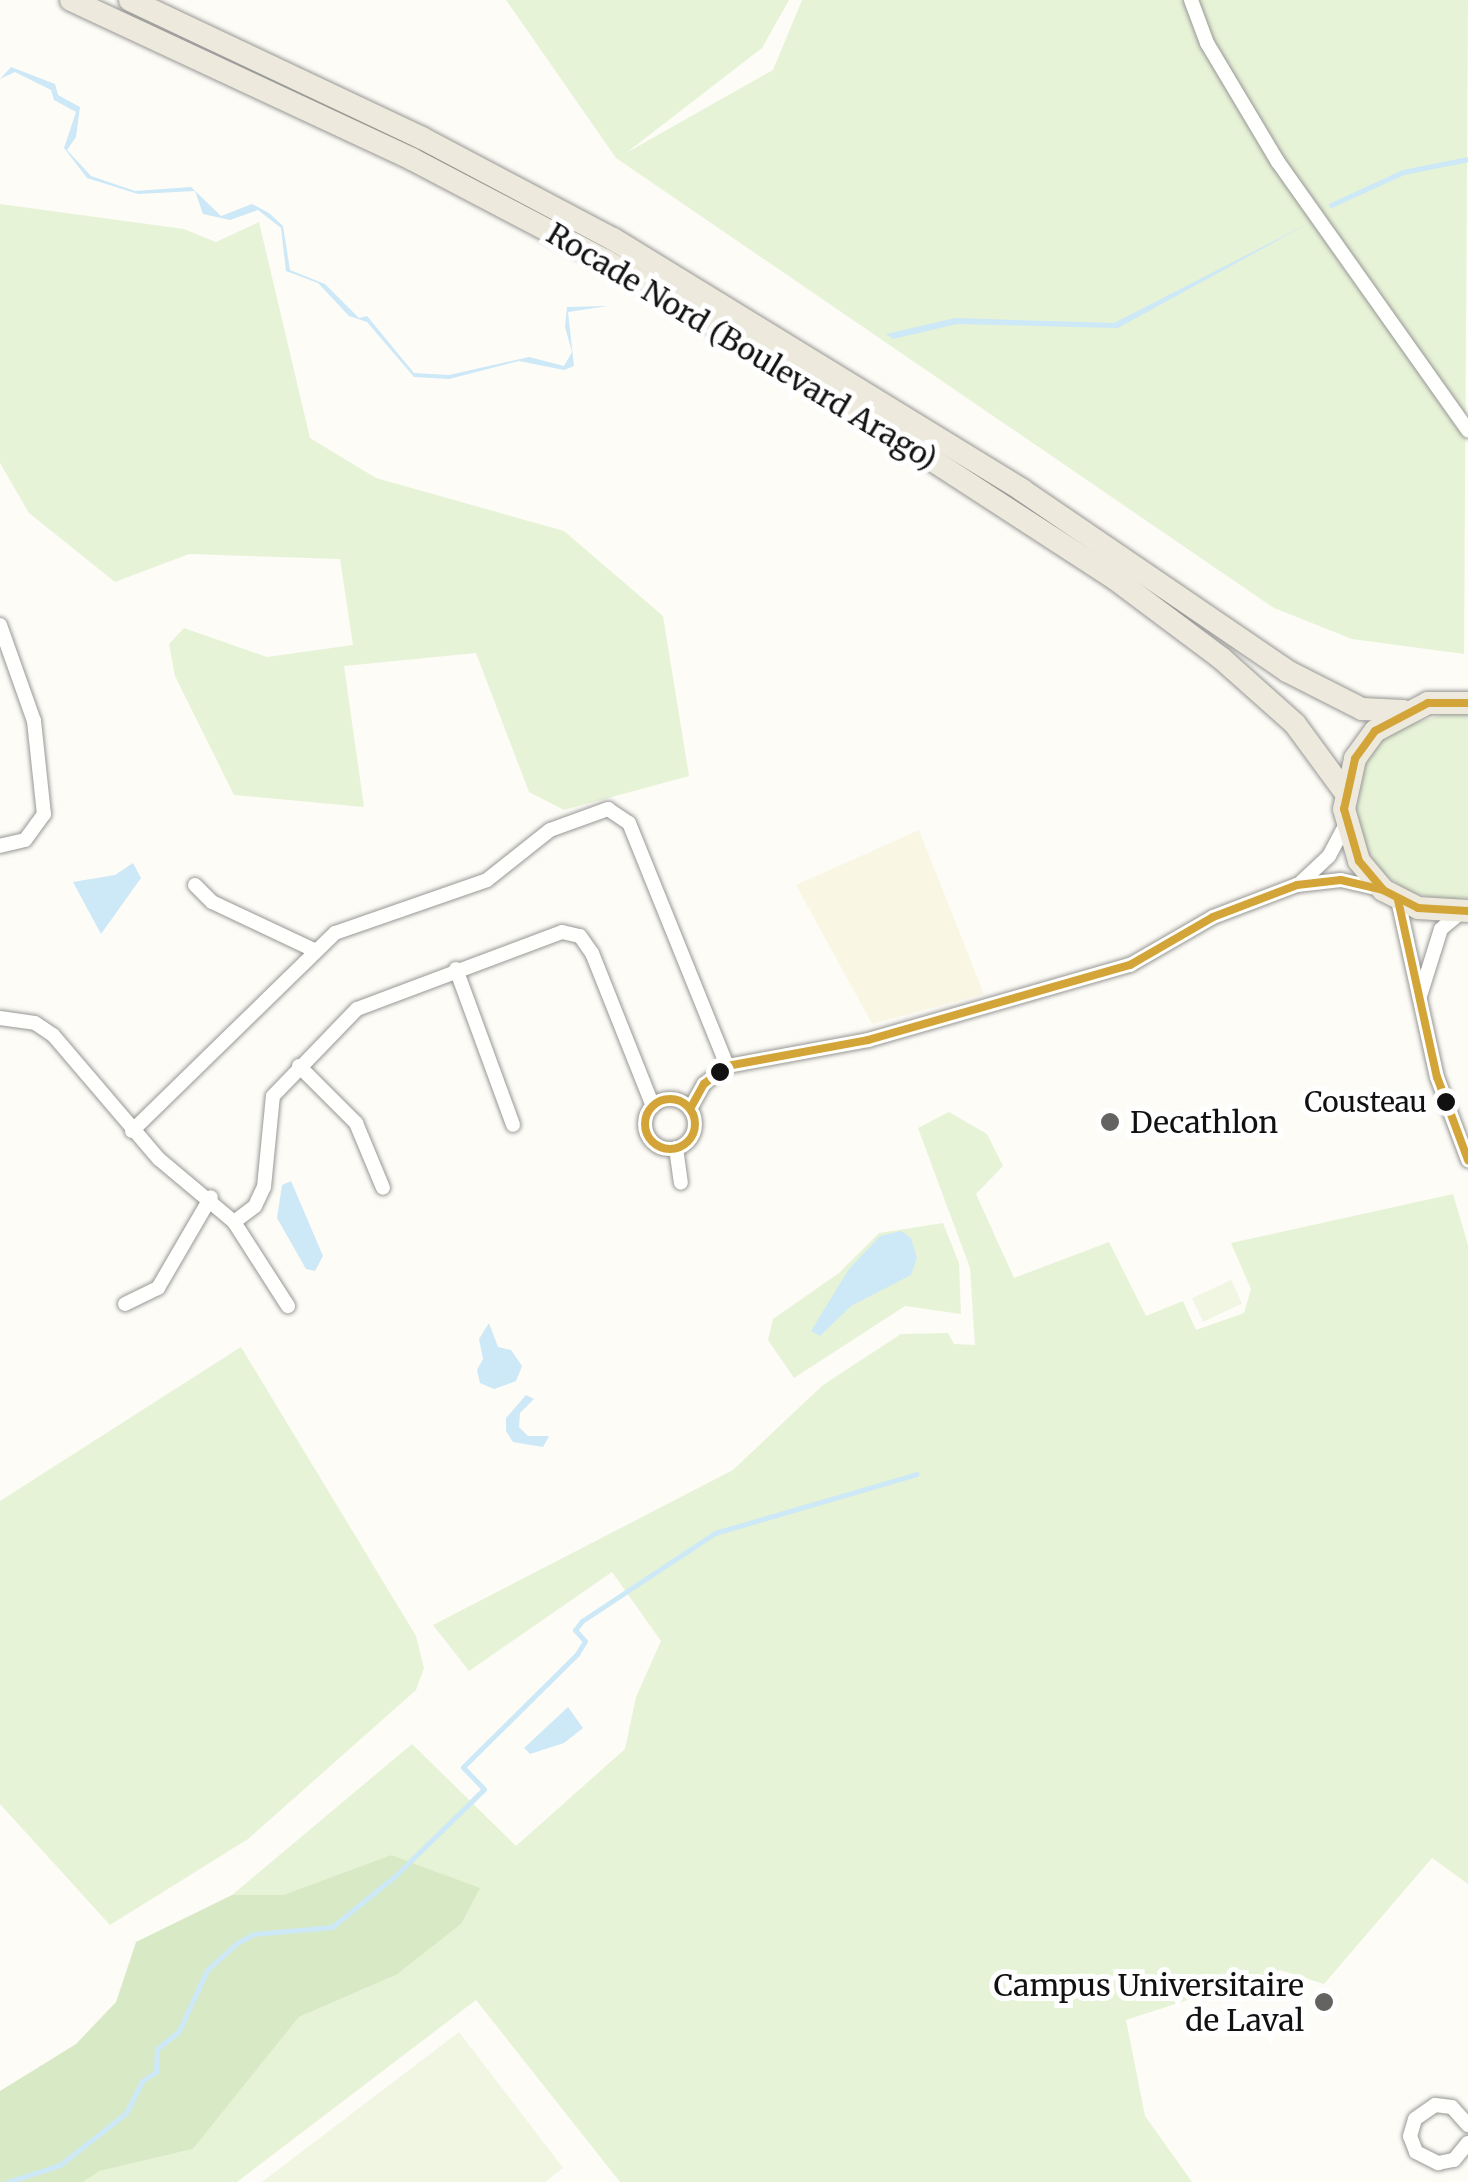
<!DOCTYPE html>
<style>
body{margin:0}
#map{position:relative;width:1468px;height:2182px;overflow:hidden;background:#fdfcf7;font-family:Merriweather,serif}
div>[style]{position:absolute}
.farmland>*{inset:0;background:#f9f7e4}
.green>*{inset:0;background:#e7f3d7}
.forest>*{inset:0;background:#d8eac5}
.pitch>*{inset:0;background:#f0f6e1;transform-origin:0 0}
.water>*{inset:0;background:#cde8f7}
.stream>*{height:5px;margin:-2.5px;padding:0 2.5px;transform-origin:2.5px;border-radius:2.5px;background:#cde8f7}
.roads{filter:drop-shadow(0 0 2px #979795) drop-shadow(0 0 2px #979795)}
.minor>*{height:14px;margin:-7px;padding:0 7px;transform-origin:7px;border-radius:7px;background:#fffffe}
.minor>.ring{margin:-7px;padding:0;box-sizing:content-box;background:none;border:14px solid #fffffe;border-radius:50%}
.primary>*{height:22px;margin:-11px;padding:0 11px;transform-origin:11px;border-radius:11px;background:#ede9dc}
.bus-1>*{height:8px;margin:-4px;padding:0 4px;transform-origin:4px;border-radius:4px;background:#d3a538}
.bus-1>.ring{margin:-4px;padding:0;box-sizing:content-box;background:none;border:8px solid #d3a538;border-radius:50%}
.dots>*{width:28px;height:28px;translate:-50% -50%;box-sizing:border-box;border:5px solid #fff;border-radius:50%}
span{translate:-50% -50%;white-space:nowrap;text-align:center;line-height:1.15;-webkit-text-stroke:10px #fff;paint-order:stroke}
.bus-label{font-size:28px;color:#111}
.right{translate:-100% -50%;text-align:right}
.street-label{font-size:30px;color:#111}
.poi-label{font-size:30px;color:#111}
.left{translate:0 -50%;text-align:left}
</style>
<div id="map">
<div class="farmland">
<i style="clip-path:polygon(919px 830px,984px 994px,872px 1024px,796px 885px)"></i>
</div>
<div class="green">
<i style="clip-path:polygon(506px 0,789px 0,762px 48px,626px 153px,773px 70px,802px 0,1468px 0,1464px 654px,1352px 639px,1274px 608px,616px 158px)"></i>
<i style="clip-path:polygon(0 204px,184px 229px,216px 242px,259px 222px,310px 438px,376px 478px,564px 531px,663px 616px,689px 776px,564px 810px,529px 792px,476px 653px,344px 666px,364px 807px,234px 795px,175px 676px,169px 644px,184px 628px,267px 657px,353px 645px,340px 559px,189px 554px,115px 582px,29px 513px,0 463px)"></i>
<i style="clip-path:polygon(1452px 712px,1468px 715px,1468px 898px,1439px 900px,1408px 891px,1381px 872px,1363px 845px,1355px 813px,1358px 781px,1372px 751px,1395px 729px)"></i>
<i style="clip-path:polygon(949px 1112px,987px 1134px,1003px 1166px,976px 1194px,1014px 1278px,1109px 1242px,1146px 1316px,1183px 1301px,1196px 1330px,1244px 1313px,1251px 1289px,1231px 1243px,1453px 1194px,1468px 1245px,1468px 1884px,1432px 1858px,1324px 1984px,1280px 1970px,1126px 2020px,1145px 2116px,1192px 2182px,620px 2182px,476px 2000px,237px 2182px,83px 2182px,100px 2171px,193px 2149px,299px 2017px,396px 1975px,391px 1855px,283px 1895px,232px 1895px,412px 1744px,516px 1846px,625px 1749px,636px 1697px,661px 1641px,612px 1572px,469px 1671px,433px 1625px,733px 1470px,823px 1385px,901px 1334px,948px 1333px,954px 1344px,975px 1345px,970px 1268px,918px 1128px)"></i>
<i style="clip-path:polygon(943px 1223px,959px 1263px,961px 1314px,905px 1306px,794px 1378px,768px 1340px,773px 1319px,839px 1273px,879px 1233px)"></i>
<i style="clip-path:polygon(241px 1347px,416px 1636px,424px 1668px,416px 1690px,248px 1839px,110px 1925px,0 1804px,0 1501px)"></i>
</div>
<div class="forest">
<i style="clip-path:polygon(391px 1855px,480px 1888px,461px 1924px,396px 1975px,299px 2017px,193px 2149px,100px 2171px,83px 2182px,0 2182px,0 2091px,76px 2044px,116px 2002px,136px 1942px,232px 1895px,283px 1895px)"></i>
</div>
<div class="pitch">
<i style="left:1231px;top:1280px;width:26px;height:43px;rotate:65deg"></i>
<i style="clip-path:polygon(459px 2032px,563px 2168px,545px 2182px,262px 2182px)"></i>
</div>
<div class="water">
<i style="clip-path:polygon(11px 67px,55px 84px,58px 95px,80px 107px,76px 137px,67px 150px,91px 176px,135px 191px,191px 187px,221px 216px,252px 204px,269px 213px,283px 226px,290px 270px,325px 284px,359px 318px,367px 316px,414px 373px,449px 375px,529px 357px,564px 366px,572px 352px,565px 327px,567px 307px,608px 306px,568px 312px,574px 366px,564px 370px,519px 361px,449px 379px,414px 377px,367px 322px,349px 316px,318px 283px,286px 271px,281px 228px,258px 210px,230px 220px,203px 214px,195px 191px,138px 194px,87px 178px,64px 148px,76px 112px,54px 100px,51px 90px,15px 72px,0 79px)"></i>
<i style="clip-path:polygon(1311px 222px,1118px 328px,957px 324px,893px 339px,886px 334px,955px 318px,1114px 323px)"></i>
<i style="clip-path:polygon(133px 863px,141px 878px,101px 934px,73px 882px,115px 875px)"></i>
<i style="clip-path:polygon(291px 1181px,323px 1256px,315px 1271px,306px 1269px,277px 1218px,282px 1185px)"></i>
<i style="clip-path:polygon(901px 1231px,911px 1238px,917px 1258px,911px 1275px,851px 1306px,820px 1336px,811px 1331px,849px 1269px,880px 1236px)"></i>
<i style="clip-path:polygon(489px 1323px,498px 1347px,511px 1350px,522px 1366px,516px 1381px,494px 1389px,480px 1383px,477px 1370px,483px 1359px,479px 1339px)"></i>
<i style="clip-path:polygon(526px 1395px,534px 1399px,520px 1413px,519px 1427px,528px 1436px,549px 1436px,543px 1447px,513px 1442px,506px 1431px,506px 1418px)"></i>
<i style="clip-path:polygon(568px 1707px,583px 1728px,564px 1743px,530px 1754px,524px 1748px)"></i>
</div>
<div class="stream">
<i style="left:1331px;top:205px;width:79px;rotate:-24.6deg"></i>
<i style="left:1403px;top:172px;width:66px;rotate:-11.3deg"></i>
<i style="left:8px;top:2182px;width:55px;rotate:-18.1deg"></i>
<i style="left:60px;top:2165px;width:84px;rotate:-38.2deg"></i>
<i style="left:126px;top:2113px;width:36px;rotate:-63deg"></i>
<i style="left:142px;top:2081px;width:17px;rotate:-33deg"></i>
<i style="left:156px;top:2072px;width:23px;rotate:-88deg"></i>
<i style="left:157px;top:2049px;width:28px;rotate:-39deg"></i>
<i style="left:179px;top:2031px;width:67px;rotate:-65.3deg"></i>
<i style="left:207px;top:1970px;width:40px;rotate:-42deg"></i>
<i style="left:237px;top:1943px;width:19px;rotate:-28deg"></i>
<i style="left:254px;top:1934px;width:78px;rotate:-5.1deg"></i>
<i style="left:332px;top:1927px;width:81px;rotate:-39deg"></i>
<i style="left:395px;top:1876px;width:124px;rotate:-44.3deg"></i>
<i style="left:484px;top:1789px;width:30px;rotate:-134deg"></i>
<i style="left:463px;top:1767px;width:161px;rotate:-44.7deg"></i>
<i style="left:577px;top:1654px;width:15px;rotate:-58deg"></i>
<i style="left:585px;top:1641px;width:15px;rotate:-132deg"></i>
<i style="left:575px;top:1630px;width:11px;rotate:-52deg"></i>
<i style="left:582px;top:1621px;width:159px;rotate:-33.5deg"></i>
<i style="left:715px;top:1533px;width:210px;rotate:-16.3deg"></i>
</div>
<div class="roads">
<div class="minor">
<i style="left:1191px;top:0;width:46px;rotate:69.6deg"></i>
<i style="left:1207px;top:43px;width:139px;rotate:59.2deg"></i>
<i style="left:1278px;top:162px;width:329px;rotate:54.7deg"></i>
<i style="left:0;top:625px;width:102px;rotate:70.5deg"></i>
<i style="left:34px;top:721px;width:94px;rotate:83.9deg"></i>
<i style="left:44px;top:814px;width:32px;rotate:126deg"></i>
<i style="left:25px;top:840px;width:26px;rotate:167deg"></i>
<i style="left:195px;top:885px;width:24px;rotate:45deg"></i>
<i style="left:212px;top:902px;width:110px;rotate:25.2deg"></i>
<i style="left:1298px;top:885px;width:42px;rotate:-43.1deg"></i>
<i style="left:1329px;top:856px;width:34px;rotate:-62deg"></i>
<i style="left:1398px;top:900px;width:181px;rotate:77.6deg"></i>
<i style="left:1437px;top:1077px;width:89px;rotate:69.5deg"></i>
<i style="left:456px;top:969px;width:166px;rotate:69.9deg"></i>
<i style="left:1420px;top:996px;width:70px;rotate:-72.6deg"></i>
<i style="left:1441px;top:929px;width:25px;rotate:-40deg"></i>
<i style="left:0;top:1018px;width:35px;rotate:8deg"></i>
<i style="left:35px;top:1023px;width:22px;rotate:34deg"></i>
<i style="left:53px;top:1035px;width:163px;rotate:49.5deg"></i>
<i style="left:159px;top:1159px;width:98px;rotate:40deg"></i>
<i style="left:234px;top:1222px;width:100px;rotate:57.3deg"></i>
<i style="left:299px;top:1066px;width:81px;rotate:45deg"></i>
<i style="left:356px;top:1123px;width:70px;rotate:67.4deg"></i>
<i class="ring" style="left:645px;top:1099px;width:36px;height:36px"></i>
<i style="left:690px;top:1109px;width:29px;rotate:-61deg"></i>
<i style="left:704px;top:1084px;width:29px;rotate:-38deg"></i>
<i style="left:727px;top:1066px;width:143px;rotate:-10.4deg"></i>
<i style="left:868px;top:1040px;width:273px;rotate:-16deg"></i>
<i style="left:1130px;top:965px;width:96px;rotate:-30deg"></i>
<i style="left:1213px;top:917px;width:90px;rotate:-20.9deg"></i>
<i style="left:1297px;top:885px;width:44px;rotate:-6.5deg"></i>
<i style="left:1341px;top:880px;width:40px;rotate:13deg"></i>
<i style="left:132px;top:1131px;width:284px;rotate:-44.3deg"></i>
<i style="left:335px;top:933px;width:161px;rotate:-19.2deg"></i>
<i style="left:487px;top:880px;width:80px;rotate:-38.4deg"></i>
<i style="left:550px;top:830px;width:62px;rotate:-19.9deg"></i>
<i style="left:608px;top:809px;width:25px;rotate:34deg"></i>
<i style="left:629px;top:823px;width:262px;rotate:68deg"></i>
<i style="left:676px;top:1148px;width:35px;rotate:82deg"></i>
<i style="left:234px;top:1222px;width:26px;rotate:-37deg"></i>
<i style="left:255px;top:1206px;width:21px;rotate:-65deg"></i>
<i style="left:264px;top:1187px;width:91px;rotate:-84.4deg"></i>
<i style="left:273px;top:1096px;width:121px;rotate:-46deg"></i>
<i style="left:357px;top:1009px;width:219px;rotate:-20.6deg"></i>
<i style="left:562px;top:932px;width:18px;rotate:13deg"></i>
<i style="left:580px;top:936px;width:21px;rotate:55deg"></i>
<i style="left:592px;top:953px;width:165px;rotate:68.3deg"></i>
<i style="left:125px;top:1304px;width:37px;rotate:-26deg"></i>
<i style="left:158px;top:1288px;width:105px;rotate:-59.8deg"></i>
<i style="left:1468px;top:2125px;width:24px;rotate:-132deg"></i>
<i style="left:1452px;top:2107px;width:17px;rotate:-173deg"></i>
<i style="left:1435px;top:2105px;width:24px;rotate:145deg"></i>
<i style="left:1415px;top:2119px;width:18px;rotate:106deg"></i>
<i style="left:1410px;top:2136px;width:17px;rotate:69deg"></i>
<i style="left:1416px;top:2152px;width:25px;rotate:27deg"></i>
<i style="left:1438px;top:2163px;width:16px;rotate:-11deg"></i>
<i style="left:1454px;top:2160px;width:22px;rotate:-51deg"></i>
</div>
<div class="primary">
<i style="left:71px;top:0;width:376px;rotate:25deg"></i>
<i style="left:412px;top:159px;width:219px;rotate:27.7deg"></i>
<i style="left:606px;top:261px;width:239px;rotate:30.4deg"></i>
<i style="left:812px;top:382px;width:360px;rotate:33deg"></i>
<i style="left:1114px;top:578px;width:134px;rotate:36.8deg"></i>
<i style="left:1221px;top:658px;width:99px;rotate:41.7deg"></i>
<i style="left:1295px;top:724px;width:84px;rotate:53.7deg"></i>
<i style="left:130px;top:0;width:323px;rotate:25.3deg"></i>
<i style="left:422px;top:138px;width:216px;rotate:27.9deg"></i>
<i style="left:613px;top:239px;width:480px;rotate:31.5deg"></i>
<i style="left:1022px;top:490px;width:321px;rotate:34.3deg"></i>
<i style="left:1287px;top:671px;width:84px;rotate:26.9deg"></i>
<i style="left:1362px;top:709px;width:41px;rotate:2.8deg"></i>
<i style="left:1468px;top:703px;width:40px;rotate:180deg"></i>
<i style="left:1428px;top:703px;width:60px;rotate:152.2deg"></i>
<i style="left:1375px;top:731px;width:34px;rotate:126deg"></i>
<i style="left:1355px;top:759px;width:51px;rotate:102.4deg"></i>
<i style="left:1344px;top:809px;width:54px;rotate:73.9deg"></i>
<i style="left:1359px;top:861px;width:38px;rotate:50deg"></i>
<i style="left:1383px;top:890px;width:39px;rotate:27deg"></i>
<i style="left:1418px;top:908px;width:50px;rotate:3.4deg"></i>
</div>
</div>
<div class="bus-1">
<i style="left:1468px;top:703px;width:40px;rotate:180deg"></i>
<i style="left:1428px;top:703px;width:60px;rotate:152.2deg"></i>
<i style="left:1375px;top:731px;width:34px;rotate:126deg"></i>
<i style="left:1355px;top:759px;width:51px;rotate:102.4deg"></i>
<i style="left:1344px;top:809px;width:54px;rotate:73.9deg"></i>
<i style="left:1359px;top:861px;width:38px;rotate:50deg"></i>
<i style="left:1383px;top:890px;width:39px;rotate:27deg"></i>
<i style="left:1418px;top:908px;width:50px;rotate:3.4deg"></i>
<i style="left:1398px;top:900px;width:181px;rotate:77.6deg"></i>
<i style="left:1437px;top:1077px;width:89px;rotate:69.5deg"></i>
<i class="ring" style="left:645px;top:1099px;width:42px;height:42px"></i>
<i style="left:690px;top:1109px;width:29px;rotate:-61deg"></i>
<i style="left:704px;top:1084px;width:29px;rotate:-38deg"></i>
<i style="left:727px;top:1066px;width:143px;rotate:-10.4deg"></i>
<i style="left:868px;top:1040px;width:273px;rotate:-16deg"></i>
<i style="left:1130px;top:965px;width:96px;rotate:-30deg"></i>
<i style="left:1213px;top:917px;width:90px;rotate:-20.9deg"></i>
<i style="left:1297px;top:885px;width:44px;rotate:-6.5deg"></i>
<i style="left:1341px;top:880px;width:43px;rotate:13.4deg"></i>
</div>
<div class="dots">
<i style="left:720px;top:1072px;background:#111"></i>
<i style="left:1446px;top:1102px;background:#111"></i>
<i style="left:1110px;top:1122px;background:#646362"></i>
<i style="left:1324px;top:2002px;background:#646362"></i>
</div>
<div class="bus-label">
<span class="right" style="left:1427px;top:1102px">Cousteau</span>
</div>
<div class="street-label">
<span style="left:742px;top:346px;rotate:31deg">Rocade Nord (Boulevard Arago)</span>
</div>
<div class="poi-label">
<span class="left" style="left:1130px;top:1122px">Decathlon</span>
<span class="right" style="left:1304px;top:2002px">Campus Universitaire<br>de Laval</span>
</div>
</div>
